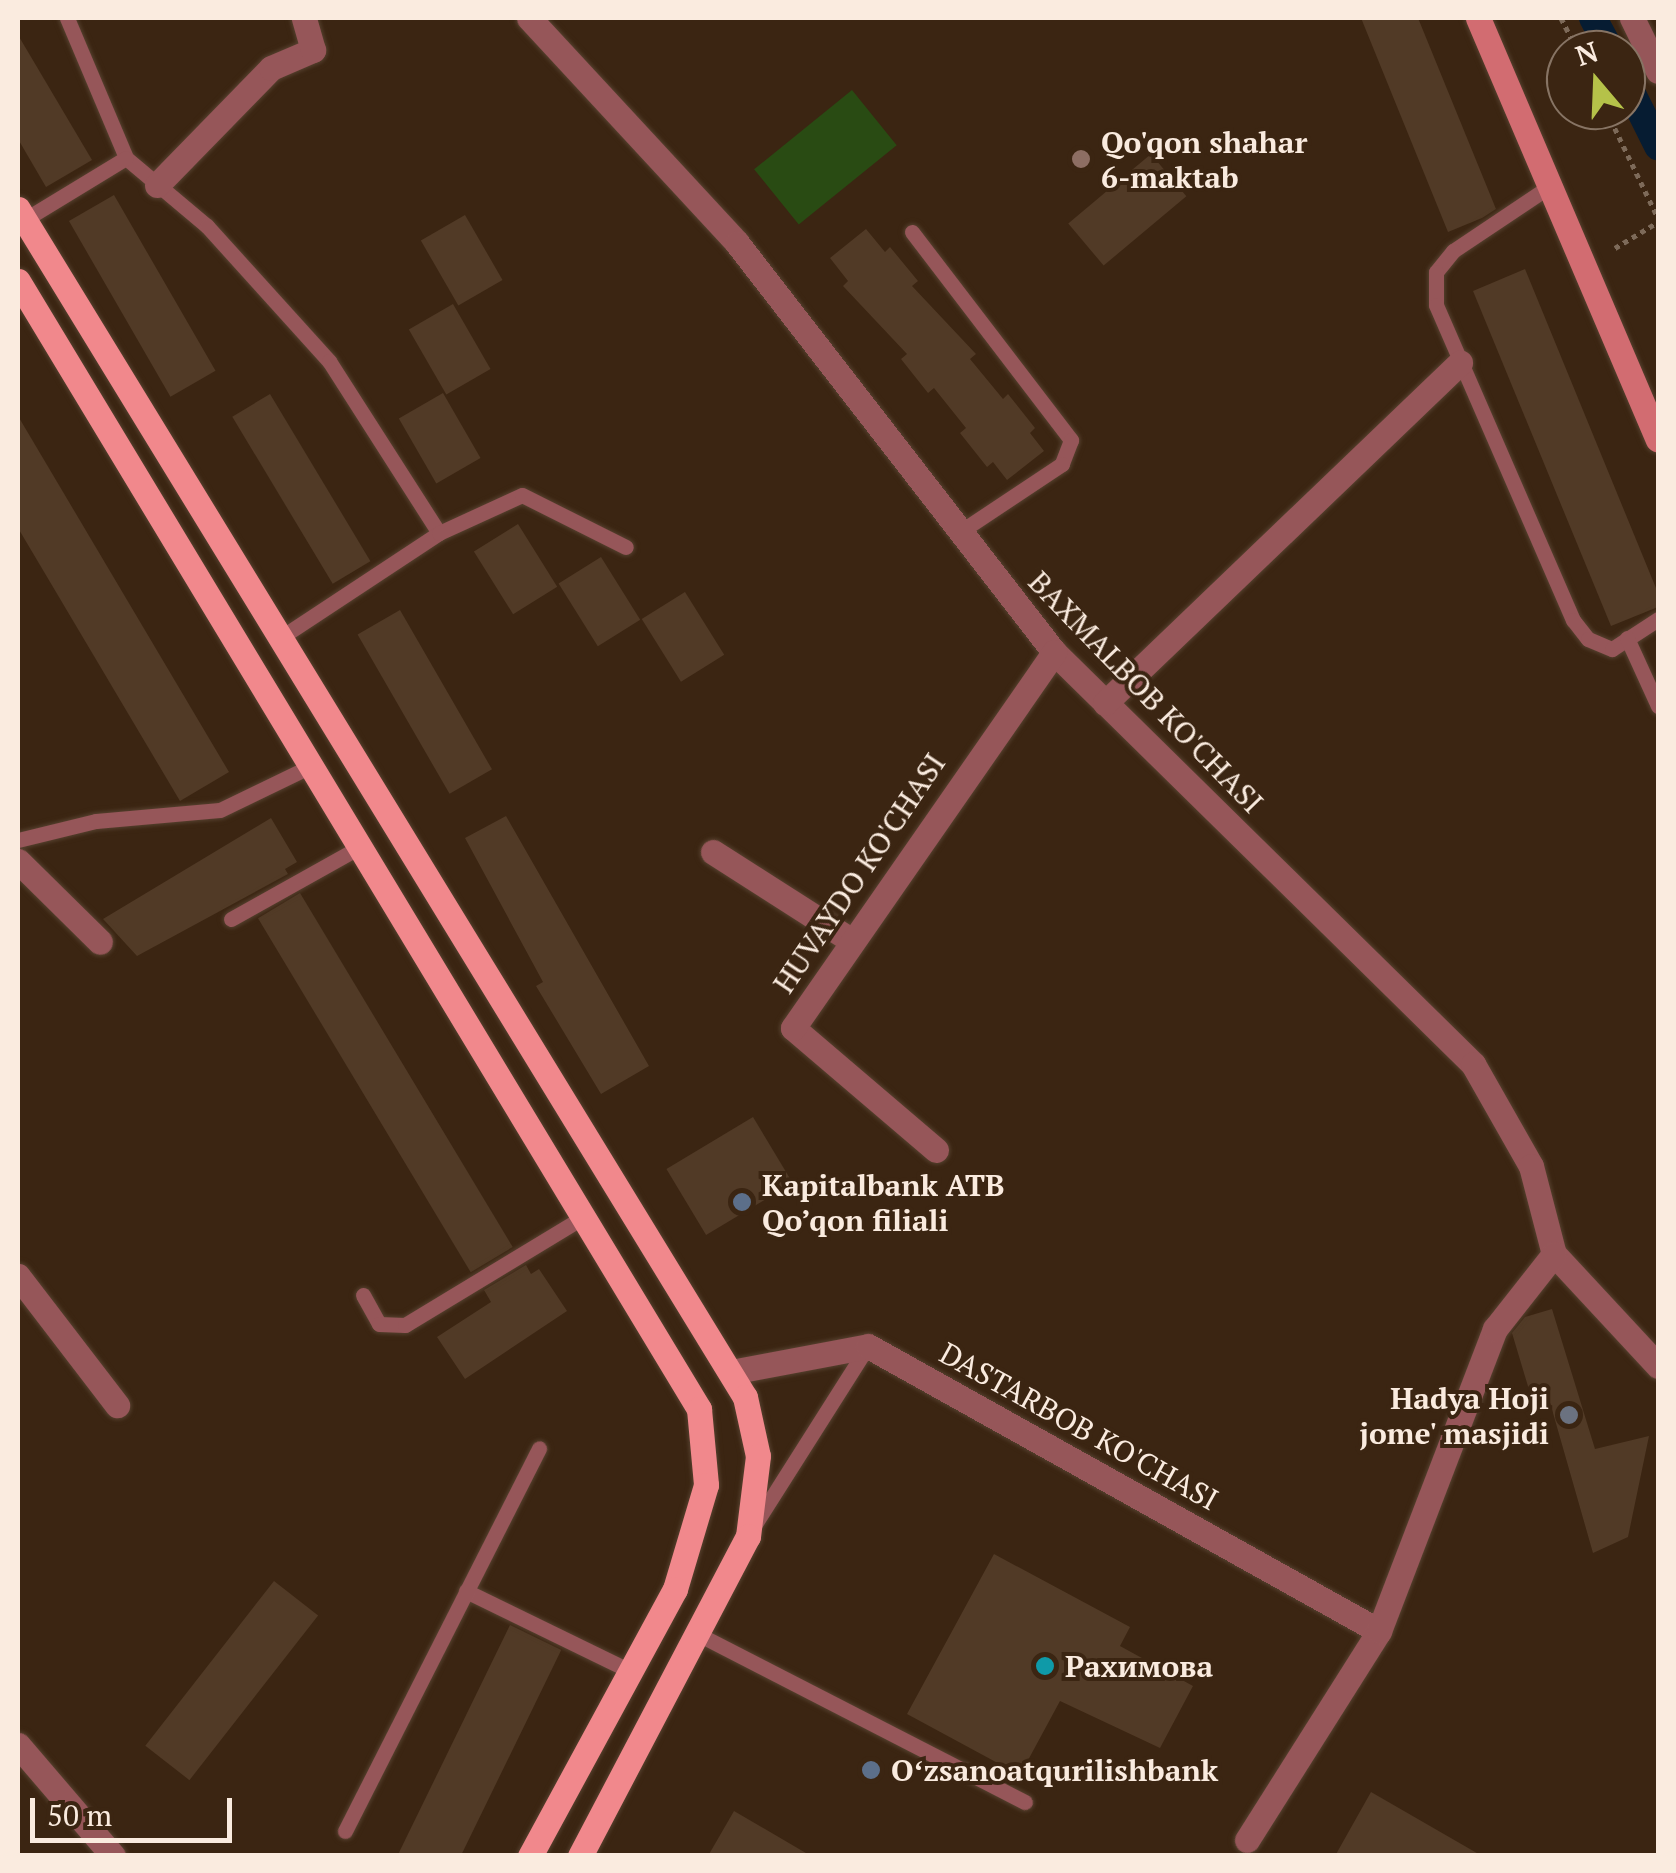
<!DOCTYPE html>
<meta charset="utf-8">
<style>
body{margin:0}
#map{position:relative;width:1676px;height:1873px;overflow:hidden;background:#3b2512;font-family:"PT Serif",serif}
div>[style]{position:absolute}
.green>*{inset:0;background:#294b13;transform-origin:0 0}
.canal>*{height:28px;margin:-14px;padding:0 14px;transform-origin:14px;border-radius:14px;background:#061c32}
.building>*{inset:0;background:#513a26;transform-origin:0 0}
.path>*{height:5px;margin-top:-2.5px;transform-origin:0;background:repeating-linear-gradient(90deg,#7d6a59 0 5px,transparent 0 10px)}
.roads{filter:drop-shadow(0 0 2px #56412f) drop-shadow(0 0 2px #56412f)}
.service>*{height:15px;margin:-7.5px;padding:0 7.5px;transform-origin:7.5px;border-radius:7.5px;background:#965659}
.minor>*{height:25px;margin:-12.5px;padding:0 12.5px;transform-origin:12.5px;border-radius:12.5px;background:#965659}
.secondary>*{height:25px;margin:-12.5px;padding:0 12.5px;transform-origin:12.5px;border-radius:12.5px;background:#d26c71}
.primary>*{height:25px;margin:-12.5px;padding:0 12.5px;transform-origin:12.5px;border-radius:12.5px;background:#f1888c}
.dots>*{width:28px;height:28px;translate:-50% -50%;box-sizing:border-box;border:5px solid #3b2512;border-radius:50%}
span{translate:-50% -50%;white-space:nowrap;text-align:center;line-height:1.15;-webkit-text-stroke:8px #3b2512;paint-order:stroke}
.poi-label{font-size:30px;color:#faebdf;font-weight:700}
.left{translate:0 -50%;text-align:left}
.right{translate:-100% -50%;text-align:right}
.street-label{font-size:30px;color:#faebdf}
.frame{position:absolute;inset:0;border:20px solid #faebdf;pointer-events:none}
.north{position:absolute;left:1546px;top:30px;width:100px;height:100px;box-sizing:border-box;background:#3b2512;border:2px solid #877464;border-radius:50%;rotate:341deg;font-size:28px;font-weight:700;line-height:40px;text-align:center;color:#faebdf}
.north::after{content:'';display:block;margin:auto;width:35px;height:45px;background:#b5c249;clip-path:polygon(50% 0,100% 100%,50% 72%,0 100%)}
.scale{position:absolute;left:30px;top:1798px;width:202px;height:45px;box-sizing:border-box;border:5px solid #faebdf;border-top:0;padding-left:12px;font-size:30px;line-height:35px;white-space:nowrap;color:#faebdf;-webkit-text-stroke:8px #3b2512;paint-order:stroke}
</style>
<div id="map">
<div class="green">
<i style="left:852px;top:90px;width:71px;height:126px;rotate:51deg"></i>
</div>
<div class="canal">
<i style="left:1593px;top:18px;width:36px;rotate:62deg"></i>
<i style="left:1626px;top:82px;width:72px;rotate:63.4deg"></i>
</div>
<div class="building">
<i style="clip-path:polygon(1361px 18px,1418px 18px,1496px 209px,1482px 218px,1448px 232px)"></i>
<i style="clip-path:polygon(18px 35px,92px 160px,46px 187px,18px 139px)"></i>
<i style="left:1151px;top:154px;width:55px;height:108px;rotate:50deg"></i>
<i style="left:114px;top:195px;width:203px;height:52px;rotate:60deg"></i>
<i style="left:465px;top:215px;width:75px;height:51px;rotate:60deg"></i>
<i style="clip-path:polygon(866px 229px,885px 252px,890px 247px,918px 281px,912px 286px,976px 354px,970px 359px,1003px 399px,1008px 394px,1035px 428px,1030px 433px,1044px 451px,1007px 480px,993px 462px,987px 467px,960px 433px,966px 428px,934px 388px,928px 393px,901px 359px,907px 354px,843px 286px,848px 281px,830px 258px)"></i>
<i style="clip-path:polygon(1525px 269px,1658px 593px,1658px 607px,1611px 626px,1473px 291px)"></i>
<i style="left:453px;top:304px;width:75px;height:51px;rotate:60deg"></i>
<i style="left:443px;top:393px;width:75px;height:51px;rotate:60deg"></i>
<i style="left:270px;top:394px;width:195px;height:44px;rotate:59deg"></i>
<i style="clip-path:polygon(18px 416px,229px 772px,180px 801px,18px 528px)"></i>
<i style="left:518px;top:524px;width:74px;height:52px;rotate:58deg"></i>
<i style="left:601px;top:557px;width:74px;height:50px;rotate:58deg"></i>
<i style="left:685px;top:592px;width:74px;height:51px;rotate:58deg"></i>
<i style="left:400px;top:610px;width:184px;height:49px;rotate:60deg"></i>
<i style="clip-path:polygon(506px 816px,649px 1066px,601px 1094px,536px 986px,543px 982px,465px 838px)"></i>
<i style="clip-path:polygon(271px 818px,297px 862px,285px 869px,288px 874px,137px 956px,103px 919px)"></i>
<i style="left:300px;top:893px;width:413px;height:49px;rotate:59deg"></i>
<i style="left:753px;top:1117px;width:77px;height:101px;rotate:59deg"></i>
<i style="clip-path:polygon(526px 1265px,531px 1274px,539px 1269px,567px 1311px,465px 1379px,437px 1337px,491px 1302px,484px 1290px)"></i>
<i style="clip-path:polygon(1552px 1309px,1595px 1449px,1649px 1436px,1628px 1537px,1593px 1553px,1545px 1385px,1530px 1393px,1512px 1333px,1525px 1317px)"></i>
<i style="clip-path:polygon(994px 1554px,1130px 1627px,1120px 1646px,1193px 1686px,1160px 1748px,1060px 1701px,1020px 1775px,907px 1714px)"></i>
<i style="left:274px;top:1581px;width:56px;height:209px;rotate:38deg"></i>
<i style="left:510px;top:1625px;width:57px;height:261px;rotate:26deg"></i>
<i style="clip-path:polygon(1371px 1792px,1482px 1856px,1335px 1856px)"></i>
<i style="clip-path:polygon(734px 1811px,811px 1856px,708px 1856px)"></i>
</div>
<div class="path">
<i style="left:1561px;top:18px;width:36px;rotate:63deg"></i>
<i style="left:1606px;top:110px;width:120px;rotate:64.3deg"></i>
<i style="left:1615px;top:248px;width:50px;rotate:-31.2deg"></i>
</div>
<div class="roads">
<div class="service">
<i style="left:67px;top:18px;width:152px;rotate:67.1deg"></i>
<i style="left:126px;top:158px;width:106px;rotate:40deg"></i>
<i style="left:207px;top:226px;width:182px;rotate:47.9deg"></i>
<i style="left:329px;top:361px;width:204px;rotate:57.4deg"></i>
<i style="left:1547px;top:188px;width:113px;rotate:146.2deg"></i>
<i style="left:1453px;top:251px;width:27px;rotate:129deg"></i>
<i style="left:1436px;top:272px;width:33px;rotate:90deg"></i>
<i style="left:1436px;top:305px;width:344px;rotate:66.5deg"></i>
<i style="left:1573px;top:620px;width:24px;rotate:52deg"></i>
<i style="left:1588px;top:639px;width:26px;rotate:23deg"></i>
<i style="left:1612px;top:649px;width:55px;rotate:-33.1deg"></i>
<i style="left:24px;top:220px;width:119px;rotate:-31.3deg"></i>
<i style="left:912px;top:232px;width:262px;rotate:52.6deg"></i>
<i style="left:1071px;top:440px;width:26px;rotate:111deg"></i>
<i style="left:1062px;top:464px;width:125px;rotate:146.4deg"></i>
<i style="left:280px;top:638px;width:191px;rotate:-33.4deg"></i>
<i style="left:439px;top:533px;width:91px;rotate:-24.6deg"></i>
<i style="left:522px;top:495px;width:116px;rotate:26.6deg"></i>
<i style="left:1627px;top:638px;width:75px;rotate:65.5deg"></i>
<i style="left:18px;top:840px;width:80px;rotate:-13.7deg"></i>
<i style="left:96px;top:821px;width:124px;rotate:-5.1deg"></i>
<i style="left:220px;top:810px;width:101px;rotate:-25.8deg"></i>
<i style="left:231px;top:919px;width:148px;rotate:-29.2deg"></i>
<i style="left:363px;top:1295px;width:33px;rotate:61deg"></i>
<i style="left:379px;top:1324px;width:26px;rotate:2deg"></i>
<i style="left:405px;top:1325px;width:208px;rotate:-31.2deg"></i>
<i style="left:755px;top:1524px;width:211px;rotate:-57.6deg"></i>
<i style="left:466px;top:1591px;width:182px;rotate:26deg"></i>
<i style="left:694px;top:1632px;width:372px;rotate:27.2deg"></i>
<i style="left:345px;top:1831px;width:429px;rotate:-63.1deg"></i>
</div>
<div class="minor">
<i style="left:529px;top:18px;width:306px;rotate:47.2deg"></i>
<i style="left:737px;top:243px;width:517px;rotate:52.22deg"></i>
<i style="left:1054px;top:652px;width:588px;rotate:44.52deg"></i>
<i style="left:1473px;top:1064px;width:117px;rotate:60.4deg"></i>
<i style="left:1531px;top:1166px;width:91px;rotate:75.4deg"></i>
<i style="left:1554px;top:1254px;width:153px;rotate:47.1deg"></i>
<i style="left:1632px;top:18px;width:59px;rotate:63.9deg"></i>
<i style="left:157px;top:185px;width:163px;rotate:-45.7deg"></i>
<i style="left:271px;top:68px;width:46px;rotate:-23.2deg"></i>
<i style="left:313px;top:50px;width:33px;rotate:-106deg"></i>
<i style="left:1105px;top:703px;width:492px;rotate:-43.8deg"></i>
<i style="left:713px;top:852px;width:165px;rotate:32.6deg"></i>
<i style="left:18px;top:861px;width:115px;rotate:44.6deg"></i>
<i style="left:936px;top:1150px;width:188px;rotate:-139.5deg"></i>
<i style="left:793px;top:1028px;width:458px;rotate:-55.2deg"></i>
<i style="left:18px;top:1276px;width:163px;rotate:52.5deg"></i>
<i style="left:731px;top:1372px;width:139px;rotate:-10.7deg"></i>
<i style="left:868px;top:1346px;width:585px;rotate:29.15deg"></i>
<i style="left:18px;top:1745px;width:146px;rotate:49.4deg"></i>
<i style="left:1247px;top:1840px;width:247px;rotate:-57.7deg"></i>
<i style="left:1379px;top:1631px;width:324px;rotate:-69deg"></i>
<i style="left:1495px;top:1329px;width:95px;rotate:-51.8deg"></i>
</div>
<div class="secondary">
<i style="left:1478px;top:18px;width:458px;rotate:66.9deg"></i>
</div>
<div class="primary">
<i style="left:18px;top:209px;width:1393px;rotate:58.54deg"></i>
<i style="left:745px;top:1397px;width:60px;rotate:77.6deg"></i>
<i style="left:758px;top:1456px;width:81px;rotate:97.1deg"></i>
<i style="left:748px;top:1536px;width:361px;rotate:117.7deg"></i>
<i style="left:18px;top:281px;width:1318px;rotate:58.88deg"></i>
<i style="left:699px;top:1409px;width:76px;rotate:84.7deg"></i>
<i style="left:706px;top:1485px;width:109px;rotate:106.6deg"></i>
<i style="left:675px;top:1589px;width:304px;rotate:118.5deg"></i>
</div>
</div>
<div class="dots">
<i style="left:1081px;top:159px;background:#8d6e63"></i>
<i style="left:742px;top:1202px;background:#5c6f8a"></i>
<i style="left:1569px;top:1415px;background:#6b7280"></i>
<i style="left:1045px;top:1666px;background:#0f9aa8"></i>
<i style="left:871px;top:1770px;background:#5c6f8a"></i>
</div>
<div class="poi-label">
<span class="left" style="left:1101px;top:159px">Qo'qon shahar<br>6-maktab</span>
<span class="left" style="left:762px;top:1202px">Kapitalbank ATB<br>Qo’qon filiali</span>
<span class="right" style="left:1549px;top:1415px">Hadya Hoji<br>jome' masjidi</span>
<span class="left" style="left:1065px;top:1666px">Рахимова</span>
<span class="left" style="left:891px;top:1770px">Oʻzsanoatqurilishbank</span>
</div>
<div class="street-label">
<span style="left:1146px;top:692px;rotate:46deg">BAXMALBOB KO'CHASI</span>
<span style="left:859px;top:873px;rotate:-56deg">HUVAYDO KO'CHASI</span>
<span style="left:1079px;top:1426px;rotate:29deg">DASTARBOB KO'CHASI</span>
</div>
<div class="frame"></div>
<div class="north">N</div>
<div class="scale">50 m</div>
</div>
